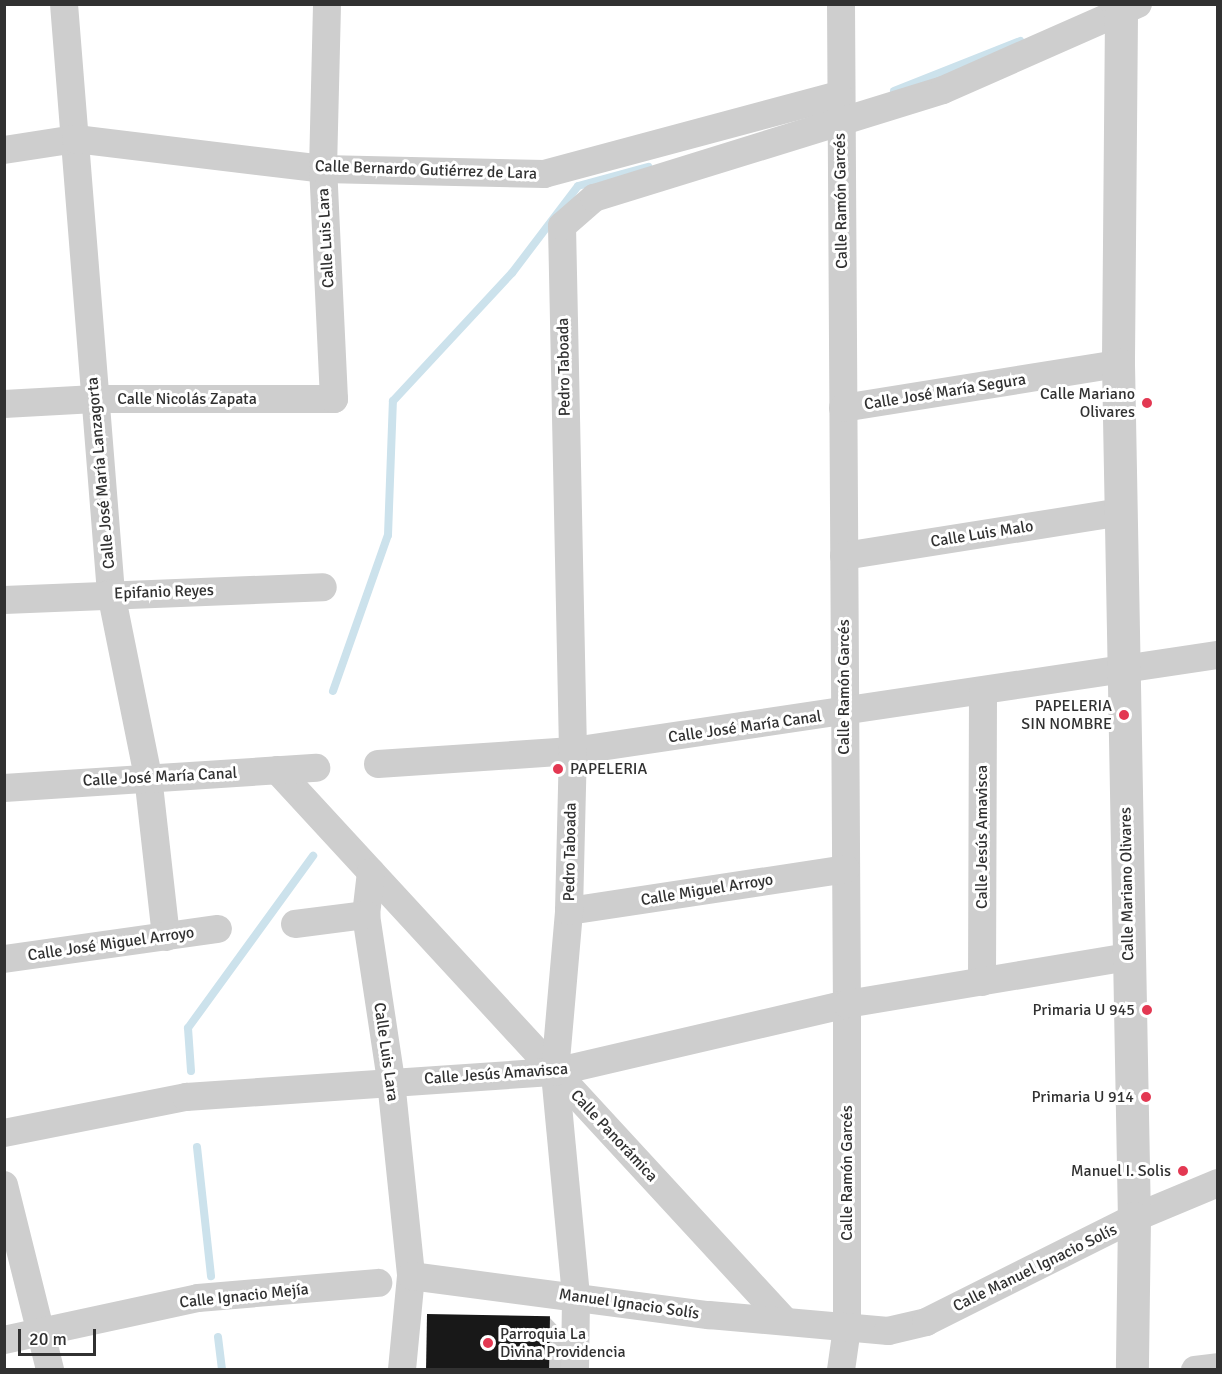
<!DOCTYPE html>
<meta charset="utf-8">
<style>
body{margin:0}
#map{position:relative;width:1222px;height:1374px;overflow:hidden;background:#fff;font-family:Signika,sans-serif}
div>[style]{position:absolute}
.shadow>*{inset:0;background:#0003}
.stream>*{height:8px;margin:-4px;padding:0 4px;transform-origin:4px;border-radius:4px;background:#cce2ec}
.building>*{inset:0;background:#181818;transform-origin:0 0}
.minor>*{height:28px;margin:-14px;padding:0 14px;transform-origin:14px;border-radius:14px;background:#cecece}
.tertiary>*{height:33px;margin:-16.5px;padding:0 16.5px;transform-origin:16.5px;border-radius:16.5px;background:#cecece}
.dots>*{width:16px;height:16px;translate:-50% -50%;box-sizing:border-box;border:3px solid #fff;border-radius:50%}
span{translate:-50% -50%;white-space:nowrap;text-align:center;line-height:1.15;-webkit-text-stroke:6px #fff;paint-order:stroke}
.street-label{font-size:16px;color:#313131}
.poi-label{font-size:16px;color:#313131}
.right{translate:-100% -50%;text-align:right}
.left{translate:0 -50%;text-align:left}
.frame{position:absolute;inset:0;border:6px solid #313131;pointer-events:none}
.scale{position:absolute;left:18px;top:1329px;width:78px;height:27px;box-sizing:border-box;border:3px solid #313131;border-top:0;padding-left:8px;font-size:18px;line-height:21px;white-space:nowrap;color:#313131;-webkit-text-stroke:4px #fff;paint-order:stroke}
</style>
<div id="map">
<div class="shadow">
<i style="clip-path:polygon(549px 1317px,566px 1335px,566px 1370px,428px 1370px)"></i>
</div>
<div class="stream">
<i style="left:894px;top:91px;width:136px;rotate:-21.6deg"></i>
<i style="left:333px;top:691px;width:165px;rotate:-70.6deg"></i>
<i style="left:388px;top:535px;width:134px;rotate:-87.9deg"></i>
<i style="left:393px;top:401px;width:175px;rotate:-47.1deg"></i>
<i style="left:512px;top:273px;width:109px;rotate:-52.8deg"></i>
<i style="left:578px;top:186px;width:73px;rotate:-15.2deg"></i>
<i style="left:191px;top:1071px;width:43px;rotate:-94deg"></i>
<i style="left:188px;top:1028px;width:213px;rotate:-54deg"></i>
<i style="left:197px;top:1147px;width:130px;rotate:83.8deg"></i>
<i style="left:218px;top:1337px;width:33px;rotate:83deg"></i>
</div>
<div class="building">
<i style="left:427px;top:1314px;width:123px;height:56px;rotate:1deg"></i>
</div>
<div class="minor">
<i style="left:64px;top:4px;width:591px;rotate:85.44deg"></i>
<i style="left:111px;top:593px;width:187px;rotate:78.6deg"></i>
<i style="left:148px;top:776px;width:162px;rotate:83.6deg"></i>
<i style="left:841px;top:4px;width:1000px;rotate:89.66deg"></i>
<i style="left:847px;top:1004px;width:324px;rotate:90deg"></i>
<i style="left:847px;top:1328px;width:42px;rotate:98.1deg"></i>
<i style="left:4px;top:150px;width:73px;rotate:-8.7deg"></i>
<i style="left:76px;top:139px;width:249px;rotate:6.9deg"></i>
<i style="left:323px;top:169px;width:221px;rotate:1.3deg"></i>
<i style="left:544px;top:174px;width:305px;rotate:-15deg"></i>
<i style="left:4px;top:404px;width:91px;rotate:-3.1deg"></i>
<i style="left:95px;top:399px;width:239px"></i>
<i style="left:334px;top:399px;width:230px;rotate:-92.7deg"></i>
<i style="left:323px;top:169px;width:165px;rotate:-88.6deg"></i>
<i style="left:843px;top:408px;width:278px;rotate:-9.1deg"></i>
<i style="left:844px;top:556px;width:280px;rotate:-9deg"></i>
<i style="left:4px;top:600px;width:319px;rotate:-2.3deg"></i>
<i style="left:378px;top:764px;width:195px;rotate:-3.8deg"></i>
<i style="left:573px;top:751px;width:652px;rotate:-8.47deg"></i>
<i style="left:277px;top:770px;width:748px;rotate:47.33deg"></i>
<i style="left:4px;top:788px;width:313px;rotate:-3.7deg"></i>
<i style="left:371px;top:872px;width:43px;rotate:96.6deg"></i>
<i style="left:366px;top:915px;width:168px;rotate:81.4deg"></i>
<i style="left:391px;top:1081px;width:196px;rotate:84.1deg"></i>
<i style="left:411px;top:1276px;width:94px;rotate:95.5deg"></i>
<i style="left:569px;top:911px;width:280px;rotate:-8.6deg"></i>
<i style="left:295px;top:924px;width:72px;rotate:-7.2deg"></i>
<i style="left:4px;top:959px;width:216px;rotate:-8deg"></i>
<i style="left:982px;top:982px;width:289px;rotate:-89.8deg"></i>
<i style="left:4px;top:1133px;width:186px;rotate:-11.2deg"></i>
<i style="left:186px;top:1097px;width:370px;rotate:-3.9deg"></i>
<i style="left:555px;top:1072px;width:300px;rotate:-13.1deg"></i>
<i style="left:847px;top:1004px;width:285px;rotate:-9.5deg"></i>
<i style="left:4px;top:1185px;width:191px;rotate:76deg"></i>
<i style="left:411px;top:1276px;width:301px;rotate:7.5deg"></i>
<i style="left:709px;top:1315px;width:180px;rotate:5.1deg"></i>
<i style="left:888px;top:1331px;width:39px;rotate:-13deg"></i>
<i style="left:926px;top:1322px;width:233px;rotate:-26.6deg"></i>
<i style="left:1134px;top:1218px;width:91px;rotate:-22.6deg"></i>
<i style="left:4px;top:1340px;width:198px;rotate:-12.2deg"></i>
<i style="left:198px;top:1298px;width:181px;rotate:-4.8deg"></i>
<i style="left:575px;top:1370px;width:74px;rotate:-89.2deg"></i>
<i style="left:576px;top:1296px;width:225px;rotate:-95.4deg"></i>
<i style="left:555px;top:1072px;width:162px;rotate:-85deg"></i>
<i style="left:569px;top:911px;width:160px;rotate:-88.6deg"></i>
<i style="left:573px;top:751px;width:525px;rotate:-91.2deg"></i>
<i style="left:562px;top:226px;width:43px;rotate:-41.2deg"></i>
<i style="left:594px;top:198px;width:365px;rotate:-17.2deg"></i>
<i style="left:943px;top:90px;width:213px;rotate:-23.8deg"></i>
<i style="left:1195px;top:1370px;width:23px;rotate:-7deg"></i>
</div>
<div class="tertiary">
<i style="left:1117px;top:4px;width:11px;rotate:68deg"></i>
<i style="left:1121px;top:14px;width:350px;rotate:90.5deg"></i>
<i style="left:1118px;top:364px;width:854px;rotate:88.93deg"></i>
<i style="left:1134px;top:1218px;width:152px;rotate:90.8deg"></i>
</div>
<div class="dots">
<i style="left:1147px;top:403px;background:#e33852"></i>
<i style="left:1124px;top:715px;background:#e33852"></i>
<i style="left:558px;top:769px;background:#e33852"></i>
<i style="left:1147px;top:1010px;background:#e33852"></i>
<i style="left:1146px;top:1097px;background:#e33852"></i>
<i style="left:1183px;top:1171px;background:#e33852"></i>
<i style="left:488px;top:1343px;background:#e33852"></i>
</div>
<div class="street-label">
<span style="left:426px;top:170px;rotate:2deg">Calle Bernardo Gutiérrez de Lara</span>
<span style="left:841px;top:201px;rotate:-91deg">Calle Ramón Garcés</span>
<span style="left:326px;top:238px;rotate:-93deg">Calle Luis Lara</span>
<span style="left:564px;top:367px;rotate:-91deg">Pedro Taboada</span>
<span style="left:945px;top:392px;rotate:-9deg">Calle José María Segura</span>
<span style="left:187px;top:399px">Calle Nicolás Zapata</span>
<span style="left:101px;top:473px;rotate:-95deg">Calle José María Lanzagorta</span>
<span style="left:982px;top:534px;rotate:-9deg">Calle Luis Malo</span>
<span style="left:164px;top:592px;rotate:-2deg">Epifanio Reyes</span>
<span style="left:844px;top:687px;rotate:-90deg">Calle Ramón Garcés</span>
<span style="left:745px;top:727px;rotate:-8deg">Calle José María Canal</span>
<span style="left:160px;top:777px;rotate:-3deg">Calle José María Canal</span>
<span style="left:982px;top:837px;rotate:-90deg">Calle Jesús Amavisca</span>
<span style="left:570px;top:852px;rotate:-89deg">Pedro Taboada</span>
<span style="left:1127px;top:884px;rotate:-91deg">Calle Mariano Olivares</span>
<span style="left:707px;top:890px;rotate:-9deg">Calle Miguel Arroyo</span>
<span style="left:111px;top:944px;rotate:-8deg">Calle José Miguel Arroyo</span>
<span style="left:386px;top:1052px;rotate:82deg">Calle Luis Lara</span>
<span style="left:496px;top:1074px;rotate:-4deg">Calle Jesús Amavisca</span>
<span style="left:614px;top:1136px;rotate:47deg">Calle Panorámica</span>
<span style="left:847px;top:1173px;rotate:-90deg">Calle Ramón Garcés</span>
<span style="left:1035px;top:1268px;rotate:-26deg">Calle Manuel Ignacio Solís</span>
<span style="left:244px;top:1296px;rotate:-6deg">Calle Ignacio Mejía</span>
<span style="left:629px;top:1304px;rotate:8deg">Manuel Ignacio Solís</span>
</div>
<div class="poi-label">
<span class="right" style="left:1135px;top:403px">Calle Mariano<br>Olivares</span>
<span class="right" style="left:1112px;top:715px">PAPELERIA<br>SIN NOMBRE</span>
<span class="left" style="left:570px;top:769px">PAPELERIA</span>
<span class="right" style="left:1135px;top:1010px">Primaria U 945</span>
<span class="right" style="left:1134px;top:1097px">Primaria U 914</span>
<span class="right" style="left:1171px;top:1171px">Manuel I. Solis</span>
<span class="left" style="left:500px;top:1343px">Parroquia La<br>Divina Providencia</span>
</div>
<div class="frame"></div>
<div class="scale">20 m</div>
</div>
